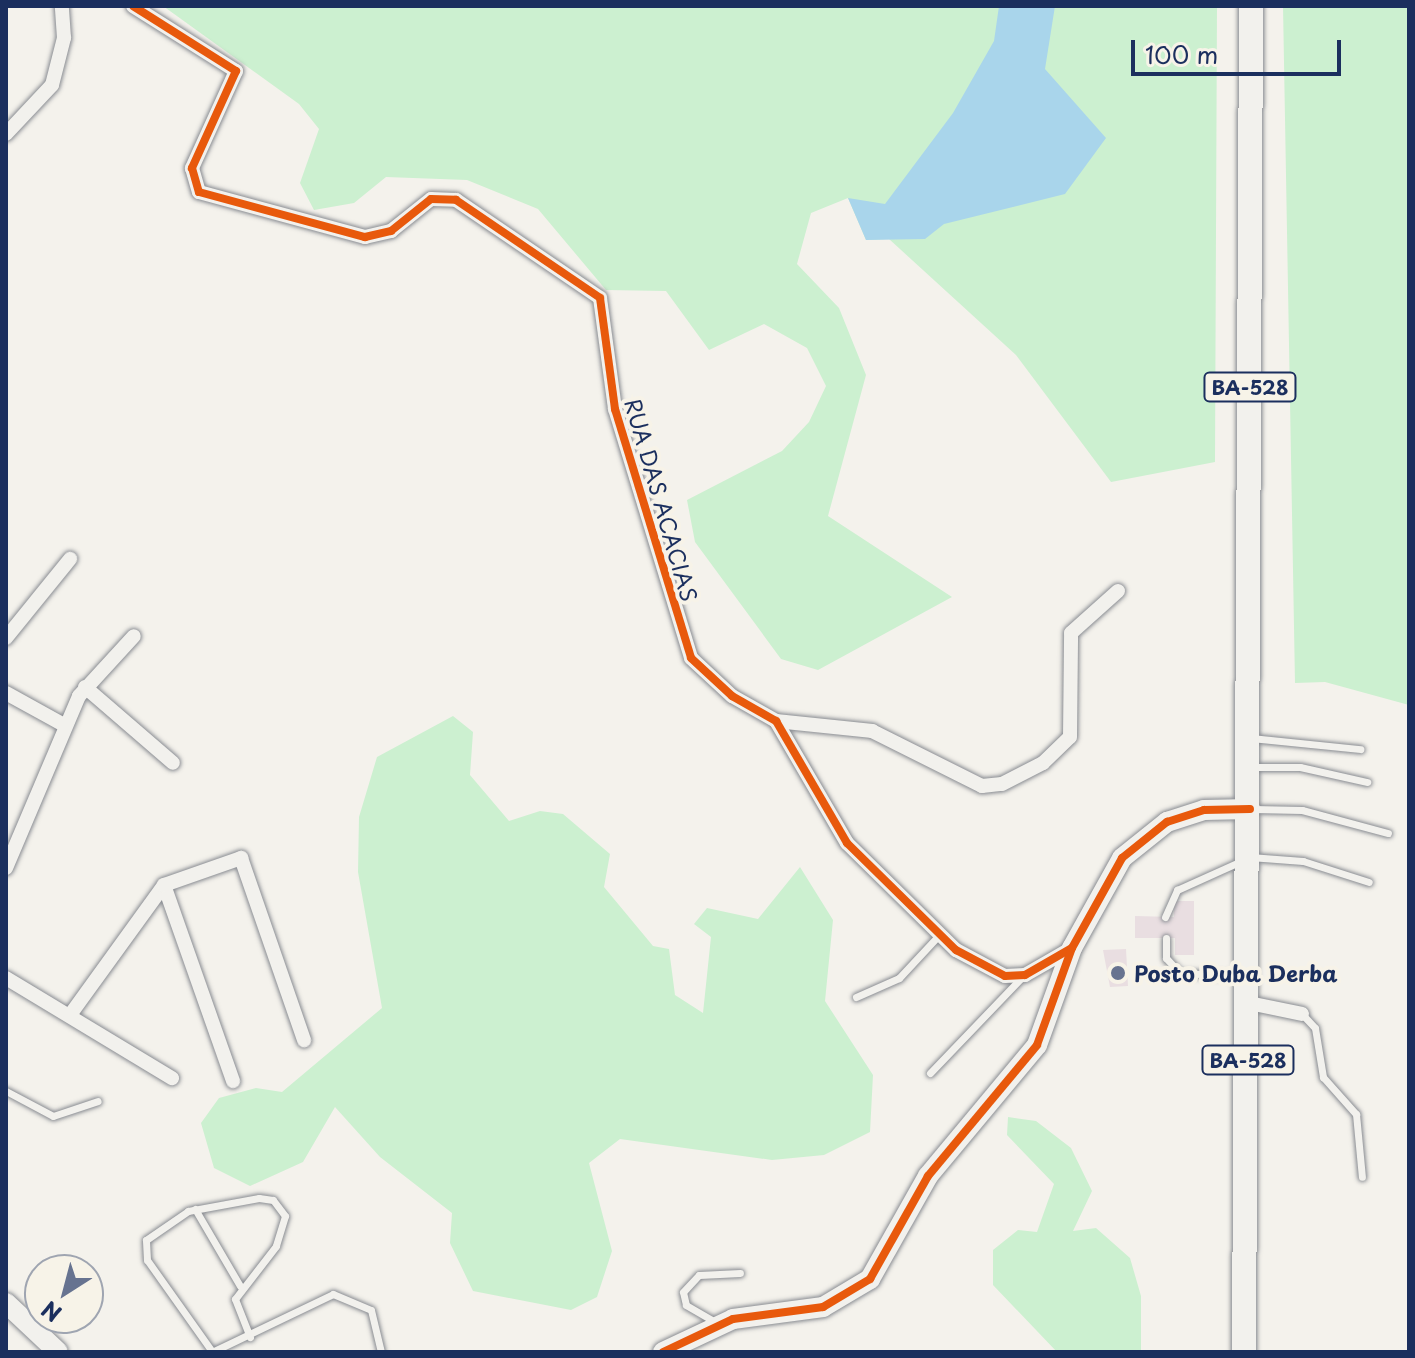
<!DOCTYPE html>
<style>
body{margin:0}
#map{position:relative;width:1415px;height:1358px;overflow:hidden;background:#f4f2ec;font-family:"Playpen Sans",sans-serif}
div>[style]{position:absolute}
.green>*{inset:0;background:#ccf0d0}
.water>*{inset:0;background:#a9d5eb}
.building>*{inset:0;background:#e9dee1}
.roads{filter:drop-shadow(0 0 2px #898c92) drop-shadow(0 0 2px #898c92)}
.lane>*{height:7px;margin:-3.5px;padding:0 3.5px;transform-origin:3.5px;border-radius:3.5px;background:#f2f1ed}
.street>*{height:14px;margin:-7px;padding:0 7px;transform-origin:7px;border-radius:7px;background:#f2f1ed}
.secondary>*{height:20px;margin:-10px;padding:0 10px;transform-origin:10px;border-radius:10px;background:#f2f1ed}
.primary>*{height:24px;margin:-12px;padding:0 12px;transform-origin:12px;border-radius:12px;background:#f2f1ed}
.cycleway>*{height:8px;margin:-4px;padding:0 4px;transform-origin:4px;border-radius:4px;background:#e8590c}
.dots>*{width:22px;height:22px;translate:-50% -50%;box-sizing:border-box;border:4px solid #f7f3e8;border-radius:50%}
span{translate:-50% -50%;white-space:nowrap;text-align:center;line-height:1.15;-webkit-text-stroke:8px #f7f3e8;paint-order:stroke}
.shield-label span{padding:2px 6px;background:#f7f3e8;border:2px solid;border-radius:6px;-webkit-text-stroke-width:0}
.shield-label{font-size:20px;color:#1b2f5e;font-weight:700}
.street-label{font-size:22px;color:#1b2f5e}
.poi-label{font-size:22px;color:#1b2f5e;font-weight:700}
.left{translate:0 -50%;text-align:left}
.frame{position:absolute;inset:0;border:8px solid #1b2f5e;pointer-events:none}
.north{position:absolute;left:24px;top:1254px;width:80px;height:80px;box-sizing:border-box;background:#f7f3e8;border:2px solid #9fa5b1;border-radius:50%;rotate:216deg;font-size:22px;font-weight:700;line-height:32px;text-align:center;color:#1b2f5e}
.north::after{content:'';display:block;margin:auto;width:28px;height:36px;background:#677390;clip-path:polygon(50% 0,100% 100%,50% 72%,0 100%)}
.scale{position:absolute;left:1131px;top:40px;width:210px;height:36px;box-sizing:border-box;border:4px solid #1b2f5e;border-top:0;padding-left:10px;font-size:24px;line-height:28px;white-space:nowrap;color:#1b2f5e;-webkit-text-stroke:6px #f7f3e8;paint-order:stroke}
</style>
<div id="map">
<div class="green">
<i style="clip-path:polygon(163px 6px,1217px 6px,1215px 462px,1111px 482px,1016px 355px,889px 239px,866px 240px,848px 198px,811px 213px,797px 264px,839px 308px,866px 375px,828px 516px,952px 597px,818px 670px,781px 659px,695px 542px,687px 500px,782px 451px,809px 422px,826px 386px,807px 348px,764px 324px,709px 350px,666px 291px,606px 290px,538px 209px,467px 180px,386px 177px,354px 203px,314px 210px,300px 183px,319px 129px,299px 104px)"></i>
<i style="clip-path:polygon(1283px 6px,1409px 6px,1409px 705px,1325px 682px,1295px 683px)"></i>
<i style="clip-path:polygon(453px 716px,473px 732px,470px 775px,509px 821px,540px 811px,563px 814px,610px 854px,604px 887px,653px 946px,669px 949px,675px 995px,703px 1013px,711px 937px,694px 924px,707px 908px,758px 919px,800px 867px,833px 920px,825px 1001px,873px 1075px,870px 1132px,824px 1155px,772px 1160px,620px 1139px,589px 1163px,612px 1251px,597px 1297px,571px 1310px,473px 1291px,450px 1243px,452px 1213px,380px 1157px,335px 1107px,303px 1162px,250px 1186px,214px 1168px,201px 1123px,219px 1098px,256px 1088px,282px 1092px,382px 1008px,358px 872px,359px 817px,377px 757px)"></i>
<i style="clip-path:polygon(1008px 1117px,1036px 1121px,1071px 1148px,1092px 1191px,1073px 1231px,1096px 1228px,1130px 1258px,1141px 1296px,1141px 1352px,1057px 1352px,993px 1285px,993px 1250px,1018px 1230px,1037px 1232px,1054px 1184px,1007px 1135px)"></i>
</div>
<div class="water">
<i style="clip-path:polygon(999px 6px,1055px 6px,1045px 69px,1106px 138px,1065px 194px,944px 224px,925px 239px,866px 240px,848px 198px,885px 204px,953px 113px,994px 41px)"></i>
</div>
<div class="building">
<i style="clip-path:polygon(1174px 901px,1194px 901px,1194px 955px,1175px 955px,1175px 938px,1135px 938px,1135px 916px,1174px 917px)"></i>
<i style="clip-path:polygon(1126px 949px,1128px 986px,1110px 987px,1103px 950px)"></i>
</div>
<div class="roads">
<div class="lane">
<i style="left:1251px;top:738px;width:110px;rotate:5.8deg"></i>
<i style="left:1251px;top:767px;width:49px"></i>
<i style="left:1300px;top:767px;width:69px;rotate:12.6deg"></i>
<i style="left:1253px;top:809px;width:49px;rotate:1.2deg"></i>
<i style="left:1302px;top:810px;width:89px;rotate:15deg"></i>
<i style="left:1165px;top:917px;width:30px;rotate:-66deg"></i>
<i style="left:1177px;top:890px;width:80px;rotate:-24.3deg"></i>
<i style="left:1250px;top:857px;width:53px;rotate:4.3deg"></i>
<i style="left:1303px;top:861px;width:69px;rotate:17.7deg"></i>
<i style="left:1166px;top:938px;width:20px;rotate:90deg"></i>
<i style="left:1166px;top:958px;width:21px;rotate:47deg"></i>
<i style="left:1180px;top:973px;width:63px;rotate:2.7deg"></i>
<i style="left:856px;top:997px;width:47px;rotate:-23.8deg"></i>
<i style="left:899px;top:978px;width:59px;rotate:-47.1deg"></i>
<i style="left:1302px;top:1014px;width:19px;rotate:47deg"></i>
<i style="left:1315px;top:1028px;width:50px;rotate:80.7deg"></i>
<i style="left:1323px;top:1077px;width:50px;rotate:48.3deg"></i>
<i style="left:1356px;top:1114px;width:63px;rotate:84.6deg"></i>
<i style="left:930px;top:1073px;width:134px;rotate:-46.2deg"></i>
<i style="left:6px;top:1091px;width:53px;rotate:28deg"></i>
<i style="left:53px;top:1116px;width:47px;rotate:-18.4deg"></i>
<i style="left:195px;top:1209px;width:89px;rotate:59.7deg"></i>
<i style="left:717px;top:1323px;width:36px;rotate:-150deg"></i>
<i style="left:686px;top:1305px;width:13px;rotate:-103deg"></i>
<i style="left:683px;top:1292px;width:23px;rotate:-47deg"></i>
<i style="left:699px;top:1275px;width:41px;rotate:-2.8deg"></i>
<i style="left:211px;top:1350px;width:110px;rotate:-125.4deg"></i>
<i style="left:147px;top:1260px;width:20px;rotate:-93deg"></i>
<i style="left:146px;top:1240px;width:51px;rotate:-34.6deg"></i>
<i style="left:188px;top:1211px;width:72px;rotate:-10.4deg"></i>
<i style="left:259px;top:1198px;width:14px;rotate:8deg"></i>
<i style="left:273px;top:1200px;width:20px;rotate:53deg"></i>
<i style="left:285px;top:1216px;width:31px;rotate:107deg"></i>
<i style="left:276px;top:1246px;width:67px;rotate:127.7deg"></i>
<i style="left:235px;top:1299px;width:41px;rotate:68.5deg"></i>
<i style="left:212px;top:1352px;width:134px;rotate:-25.6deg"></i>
<i style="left:333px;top:1294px;width:41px;rotate:22.8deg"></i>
<i style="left:371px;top:1310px;width:43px;rotate:76.6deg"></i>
</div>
<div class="street">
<i style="left:133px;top:6px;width:122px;rotate:32.3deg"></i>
<i style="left:236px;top:71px;width:107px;rotate:114.4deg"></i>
<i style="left:192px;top:168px;width:25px;rotate:74deg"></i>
<i style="left:199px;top:192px;width:172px;rotate:15.2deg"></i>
<i style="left:365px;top:237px;width:27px;rotate:-13deg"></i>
<i style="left:391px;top:231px;width:51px;rotate:-38.7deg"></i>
<i style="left:431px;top:199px;width:25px;rotate:2deg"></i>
<i style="left:456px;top:200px;width:174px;rotate:34.2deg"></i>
<i style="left:600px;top:298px;width:112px;rotate:82.3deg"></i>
<i style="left:615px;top:409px;width:260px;rotate:73deg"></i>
<i style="left:691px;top:658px;width:56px;rotate:42.8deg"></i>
<i style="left:732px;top:696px;width:51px;rotate:29.6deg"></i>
<i style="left:776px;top:721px;width:141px;rotate:59.8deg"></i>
<i style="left:847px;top:843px;width:153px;rotate:44.5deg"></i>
<i style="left:956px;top:950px;width:55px;rotate:28deg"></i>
<i style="left:1005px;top:976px;width:20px;rotate:-3deg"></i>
<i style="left:1025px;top:975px;width:54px;rotate:-29.9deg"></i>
<i style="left:6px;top:134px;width:67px;rotate:-46.8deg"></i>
<i style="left:52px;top:85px;width:49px;rotate:-75.7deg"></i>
<i style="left:64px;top:38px;width:32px;rotate:-94deg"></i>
<i style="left:6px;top:638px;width:102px;rotate:-51deg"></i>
<i style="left:85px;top:687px;width:116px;rotate:40.8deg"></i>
<i style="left:6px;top:693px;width:66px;rotate:28.9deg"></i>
<i style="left:776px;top:721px;width:97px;rotate:5.9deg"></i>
<i style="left:872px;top:731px;width:123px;rotate:26.6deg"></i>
<i style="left:982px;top:786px;width:20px;rotate:-6deg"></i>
<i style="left:1002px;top:784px;width:46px;rotate:-27.1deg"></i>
<i style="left:1043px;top:763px;width:37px;rotate:-44deg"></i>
<i style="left:1070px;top:737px;width:104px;rotate:-89.4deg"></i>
<i style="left:1071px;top:633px;width:63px;rotate:-41.8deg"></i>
<i style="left:6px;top:868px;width:187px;rotate:-67deg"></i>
<i style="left:79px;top:696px;width:81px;rotate:-47.5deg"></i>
<i style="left:164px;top:885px;width:208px;rotate:70.6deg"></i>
<i style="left:6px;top:978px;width:194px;rotate:31.1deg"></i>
<i style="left:1249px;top:1003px;width:54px;rotate:11.7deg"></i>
<i style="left:70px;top:1015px;width:160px;rotate:-54.1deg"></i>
<i style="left:164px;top:885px;width:82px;rotate:-19.3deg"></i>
<i style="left:241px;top:858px;width:193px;rotate:70.9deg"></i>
</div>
<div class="secondary">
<i style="left:6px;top:1303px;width:71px;rotate:43.3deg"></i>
<i style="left:663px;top:1352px;width:77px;rotate:-25.2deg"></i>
<i style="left:733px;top:1319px;width:91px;rotate:-7.6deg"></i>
<i style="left:823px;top:1307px;width:55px;rotate:-30.8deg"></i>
<i style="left:870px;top:1279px;width:118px;rotate:-60.6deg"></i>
<i style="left:928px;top:1176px;width:170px;rotate:-50.2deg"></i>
<i style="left:1037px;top:1045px;width:103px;rotate:-70.2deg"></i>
<i style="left:1072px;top:948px;width:103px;rotate:-60.9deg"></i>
<i style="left:1122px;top:858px;width:58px;rotate:-38.7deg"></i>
<i style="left:1167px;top:822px;width:39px;rotate:-18deg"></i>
<i style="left:1204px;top:810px;width:46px;rotate:-1.2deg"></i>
</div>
<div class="primary">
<i style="left:1244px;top:1352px;width:1346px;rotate:-89.7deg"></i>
</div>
</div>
<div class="cycleway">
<i style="left:133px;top:6px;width:122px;rotate:32.3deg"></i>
<i style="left:236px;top:71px;width:107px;rotate:114.4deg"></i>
<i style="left:192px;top:168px;width:25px;rotate:74deg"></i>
<i style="left:199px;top:192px;width:172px;rotate:15.2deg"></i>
<i style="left:365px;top:237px;width:27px;rotate:-13deg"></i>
<i style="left:391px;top:231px;width:51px;rotate:-38.7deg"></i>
<i style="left:431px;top:199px;width:25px;rotate:2deg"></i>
<i style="left:456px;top:200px;width:174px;rotate:34.2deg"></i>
<i style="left:600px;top:298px;width:112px;rotate:82.3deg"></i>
<i style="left:615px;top:409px;width:260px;rotate:73deg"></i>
<i style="left:691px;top:658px;width:56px;rotate:42.8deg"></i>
<i style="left:732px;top:696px;width:51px;rotate:29.6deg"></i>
<i style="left:776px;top:721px;width:141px;rotate:59.8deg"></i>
<i style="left:847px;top:843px;width:153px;rotate:44.5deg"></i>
<i style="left:956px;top:950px;width:55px;rotate:28deg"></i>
<i style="left:1005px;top:976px;width:20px;rotate:-3deg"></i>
<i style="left:1025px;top:975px;width:54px;rotate:-29.9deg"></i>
<i style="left:663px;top:1352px;width:77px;rotate:-25.2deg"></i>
<i style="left:733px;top:1319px;width:91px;rotate:-7.6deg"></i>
<i style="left:823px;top:1307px;width:55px;rotate:-30.8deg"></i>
<i style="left:870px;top:1279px;width:118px;rotate:-60.6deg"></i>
<i style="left:928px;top:1176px;width:170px;rotate:-50.2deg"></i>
<i style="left:1037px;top:1045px;width:103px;rotate:-70.2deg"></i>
<i style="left:1072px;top:948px;width:103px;rotate:-60.9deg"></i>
<i style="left:1122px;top:858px;width:58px;rotate:-38.7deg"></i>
<i style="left:1167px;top:822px;width:39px;rotate:-18deg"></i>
<i style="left:1204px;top:810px;width:46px;rotate:-1.2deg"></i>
</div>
<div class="dots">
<i style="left:1118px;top:973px;background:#677390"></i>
</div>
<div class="shield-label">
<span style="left:1250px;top:387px">BA-528</span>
<span style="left:1248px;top:1060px">BA-528</span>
</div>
<div class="street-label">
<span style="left:662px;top:500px;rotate:74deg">RUA DAS ACACIAS</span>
</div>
<div class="poi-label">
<span class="left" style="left:1134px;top:973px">Posto Duba Derba</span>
</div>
<div class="frame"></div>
<div class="north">N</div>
<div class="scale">100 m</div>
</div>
